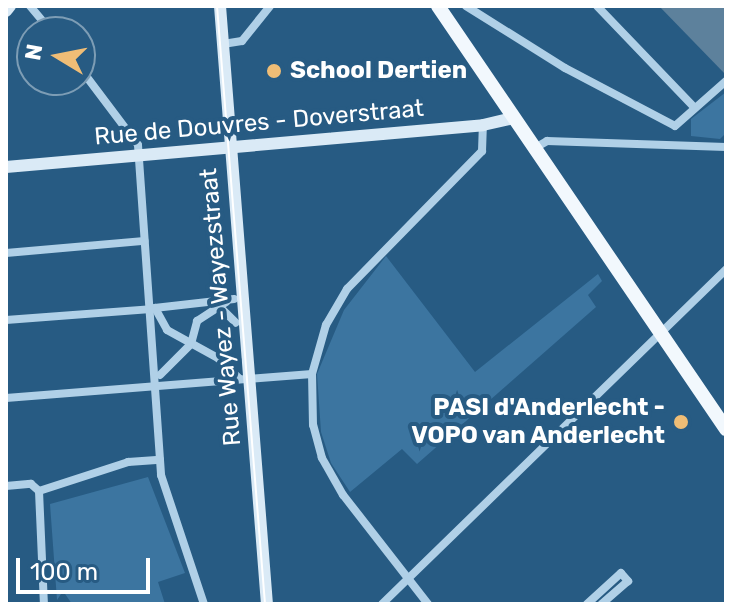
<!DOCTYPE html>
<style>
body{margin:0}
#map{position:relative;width:732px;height:610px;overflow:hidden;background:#275b83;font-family:Rubik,sans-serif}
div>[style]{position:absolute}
.green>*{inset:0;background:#3c75a0}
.water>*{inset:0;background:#5d819c}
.street>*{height:8px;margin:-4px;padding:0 4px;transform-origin:4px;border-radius:4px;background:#b0d0e7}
.secondary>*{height:12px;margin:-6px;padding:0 6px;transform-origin:6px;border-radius:6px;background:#daeaf6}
.primary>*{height:14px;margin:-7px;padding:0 7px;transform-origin:7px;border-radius:7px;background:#f2f8fd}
.tram>*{height:2px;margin:-1px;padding:0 1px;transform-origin:1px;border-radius:1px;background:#fff}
.dots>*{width:22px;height:22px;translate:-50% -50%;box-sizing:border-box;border:4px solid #275b83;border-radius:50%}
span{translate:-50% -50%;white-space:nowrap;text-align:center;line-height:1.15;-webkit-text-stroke:8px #275b83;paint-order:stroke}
.poi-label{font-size:24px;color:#fff;font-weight:700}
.left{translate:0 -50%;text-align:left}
.right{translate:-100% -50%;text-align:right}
.street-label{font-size:24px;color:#fff}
.frame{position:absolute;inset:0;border:8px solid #fff;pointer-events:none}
.north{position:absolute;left:16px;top:16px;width:80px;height:80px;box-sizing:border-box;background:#275b83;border:2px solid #7d9db5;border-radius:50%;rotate:280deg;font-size:22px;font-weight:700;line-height:32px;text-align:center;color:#fff}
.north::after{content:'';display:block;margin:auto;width:28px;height:36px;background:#efbd76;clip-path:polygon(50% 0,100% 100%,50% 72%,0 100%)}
.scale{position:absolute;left:16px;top:558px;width:134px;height:36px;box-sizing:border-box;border:4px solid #fff;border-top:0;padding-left:10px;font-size:24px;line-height:28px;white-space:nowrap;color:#fff;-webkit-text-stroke:6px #275b83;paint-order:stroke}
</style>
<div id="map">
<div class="green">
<i style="clip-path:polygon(726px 92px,726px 133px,720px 139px,691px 136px,691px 119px)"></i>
<i style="clip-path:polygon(386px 256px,475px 372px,598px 274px,602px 281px,588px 295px,596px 307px,417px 464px,402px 449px,350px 492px,331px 463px,321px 432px,317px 374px,344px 310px)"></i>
<i style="clip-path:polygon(148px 477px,185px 573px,158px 582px,165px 604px,72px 604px,63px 591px,57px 600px,50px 504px)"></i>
</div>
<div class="water">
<i style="clip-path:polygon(660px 6px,726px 6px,726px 75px,659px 6px)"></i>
</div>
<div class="street">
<i style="left:30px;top:6px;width:34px;rotate:50deg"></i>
<i style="left:466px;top:6px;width:117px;rotate:32.1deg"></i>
<i style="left:565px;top:68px;width:124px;rotate:27.8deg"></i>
<i style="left:597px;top:6px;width:140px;rotate:46.2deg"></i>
<i style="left:223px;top:44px;width:19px;rotate:-9deg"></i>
<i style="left:242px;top:41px;width:45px;rotate:-51.3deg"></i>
<i style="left:80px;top:68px;width:96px;rotate:53deg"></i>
<i style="left:138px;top:145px;width:331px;rotate:86deg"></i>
<i style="left:161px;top:475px;width:136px;rotate:71.6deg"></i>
<i style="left:675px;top:126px;width:68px;rotate:-41.4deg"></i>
<i style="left:535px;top:148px;width:14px;rotate:-30deg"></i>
<i style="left:547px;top:141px;width:179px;rotate:1.9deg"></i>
<i style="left:6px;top:253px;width:139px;rotate:-5deg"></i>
<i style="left:234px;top:299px;width:80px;rotate:173.5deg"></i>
<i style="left:155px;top:308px;width:25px;rotate:61deg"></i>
<i style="left:167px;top:330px;width:58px;rotate:28.8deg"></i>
<i style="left:218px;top:358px;width:30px;rotate:44deg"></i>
<i style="left:218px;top:305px;width:25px;rotate:45deg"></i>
<i style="left:6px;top:320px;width:145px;rotate:-4.3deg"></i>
<i style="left:160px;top:375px;width:44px;rotate:-45deg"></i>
<i style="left:191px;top:344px;width:24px;rotate:-75deg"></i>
<i style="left:197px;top:321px;width:35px;rotate:-33deg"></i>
<i style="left:6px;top:398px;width:307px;rotate:-4.5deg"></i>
<i style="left:6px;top:486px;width:25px;rotate:-5deg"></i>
<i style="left:31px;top:484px;width:11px;rotate:41deg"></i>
<i style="left:39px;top:491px;width:94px;rotate:-18deg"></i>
<i style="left:128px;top:462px;width:32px;rotate:-4deg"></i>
<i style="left:39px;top:491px;width:113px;rotate:87.5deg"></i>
<i style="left:382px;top:604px;width:480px;rotate:-44.2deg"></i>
<i style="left:428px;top:604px;width:138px;rotate:-127.9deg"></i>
<i style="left:343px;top:495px;width:43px;rotate:-119.6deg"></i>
<i style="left:322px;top:458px;width:34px;rotate:-105deg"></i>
<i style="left:313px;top:425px;width:51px;rotate:-91.1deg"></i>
<i style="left:312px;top:374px;width:51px;rotate:-74.1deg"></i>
<i style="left:326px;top:325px;width:42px;rotate:-59.7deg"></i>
<i style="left:347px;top:289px;width:193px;rotate:-45.6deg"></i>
<i style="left:482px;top:151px;width:26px;rotate:-88deg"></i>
<i style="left:587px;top:604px;width:46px;rotate:-42.4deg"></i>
<i style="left:621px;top:573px;width:11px;rotate:49deg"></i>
<i style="left:628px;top:581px;width:35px;rotate:139deg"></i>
</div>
<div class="secondary">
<i style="left:220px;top:6px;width:600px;rotate:85.51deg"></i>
<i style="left:6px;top:11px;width:6px;rotate:-51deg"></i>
<i style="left:6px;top:167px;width:479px;rotate:-5deg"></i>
<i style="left:483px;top:125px;width:32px;rotate:-13deg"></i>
</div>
<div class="primary">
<i style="left:438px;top:6px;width:512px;rotate:55.75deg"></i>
</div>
<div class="tram">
<i style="left:217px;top:6px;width:600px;rotate:85.41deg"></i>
</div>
<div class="dots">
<i style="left:274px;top:71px;background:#efbd76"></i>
<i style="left:681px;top:422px;background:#efbd76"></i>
</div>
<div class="poi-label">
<span class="left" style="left:290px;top:71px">School Dertien</span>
<span class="right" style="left:665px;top:422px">PASI d'Anderlecht -<br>VOPO van Anderlecht</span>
</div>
<div class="street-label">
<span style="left:259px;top:123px;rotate:-5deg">Rue de Douvres - Doverstraat</span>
<span style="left:221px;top:307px;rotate:-95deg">Rue Wayez - Wayezstraat</span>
</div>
<div class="frame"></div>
<div class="north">N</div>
<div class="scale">100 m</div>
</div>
